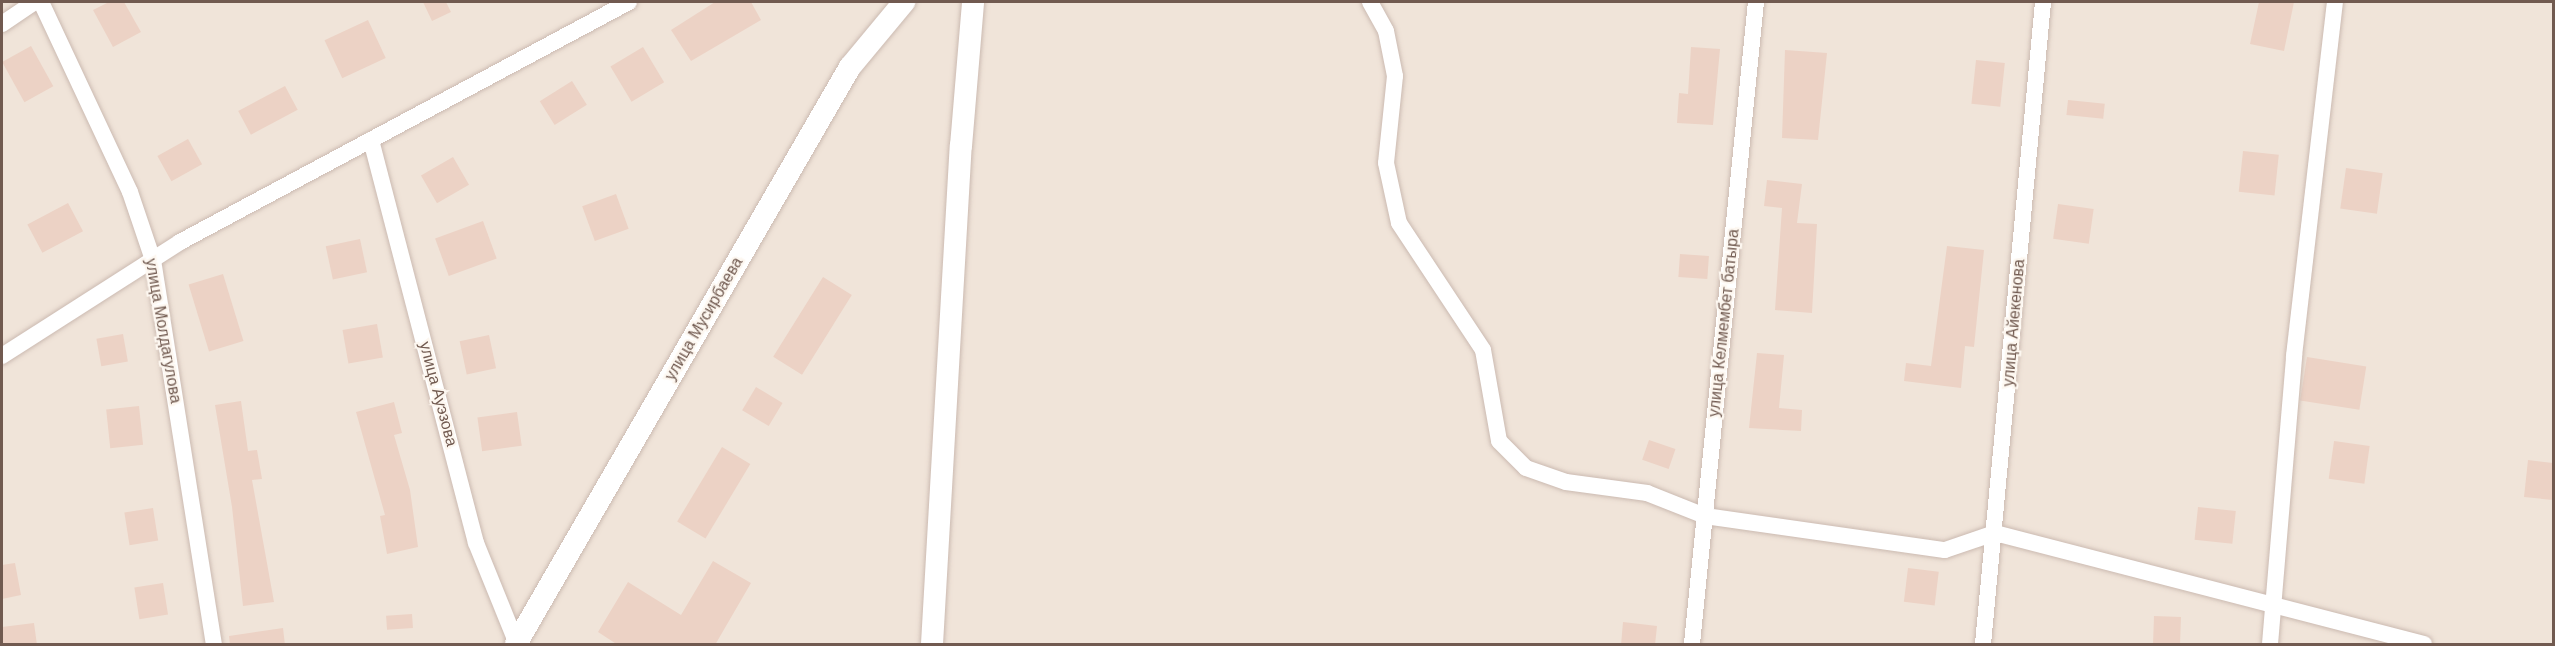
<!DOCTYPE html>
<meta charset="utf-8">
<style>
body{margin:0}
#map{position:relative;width:2555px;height:646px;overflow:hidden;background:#faf2ea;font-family:"DM Sans",sans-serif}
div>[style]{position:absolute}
.residential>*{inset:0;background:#f0e4d9;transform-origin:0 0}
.building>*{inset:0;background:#ecd2c5;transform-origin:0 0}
.roads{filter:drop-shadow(0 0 2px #cbbab1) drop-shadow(0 0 2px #cbbab1)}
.street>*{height:16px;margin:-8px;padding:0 8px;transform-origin:8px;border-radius:8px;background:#fff}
.secondary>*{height:22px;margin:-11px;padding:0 11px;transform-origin:11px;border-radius:11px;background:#fff}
span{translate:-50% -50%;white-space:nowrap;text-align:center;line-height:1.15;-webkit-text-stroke:4.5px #fdf7f0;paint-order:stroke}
.street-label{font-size:16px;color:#715a50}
.frame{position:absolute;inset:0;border:3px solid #715a50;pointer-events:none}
</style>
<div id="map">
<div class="residential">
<i style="left:2px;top:2px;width:2551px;height:642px"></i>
</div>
<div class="building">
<i style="clip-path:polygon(109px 2px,124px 2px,141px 32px,113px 47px,93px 10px)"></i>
<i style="clip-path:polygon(423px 2px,446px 2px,451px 12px,432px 21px)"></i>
<i style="clip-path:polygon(715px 2px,751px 2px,761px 20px,691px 61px,671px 30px)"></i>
<i style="clip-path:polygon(2259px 2px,2294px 2px,2284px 51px,2250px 44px)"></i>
<i style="left:368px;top:20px;width:42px;height:48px;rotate:65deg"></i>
<i style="left:31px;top:46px;width:46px;height:33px;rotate:61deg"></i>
<i style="left:643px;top:47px;width:41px;height:38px;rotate:59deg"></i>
<i style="clip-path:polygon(1691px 47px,1720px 49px,1713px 125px,1677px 123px,1679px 93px,1688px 94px)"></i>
<i style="clip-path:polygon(1785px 50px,1827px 53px,1818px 140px,1782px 138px)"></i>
<i style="left:1976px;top:60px;width:29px;height:44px;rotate:6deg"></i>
<i style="left:572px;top:81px;width:28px;height:38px;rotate:58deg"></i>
<i style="left:285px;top:86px;width:27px;height:53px;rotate:62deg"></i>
<i style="left:2068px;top:100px;width:37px;height:15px;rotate:6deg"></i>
<i style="left:188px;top:139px;width:29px;height:35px;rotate:61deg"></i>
<i style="left:2243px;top:151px;width:36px;height:41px;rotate:6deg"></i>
<i style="left:453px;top:157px;width:32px;height:37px;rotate:60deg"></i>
<i style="left:2346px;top:168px;width:37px;height:41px;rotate:8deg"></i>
<i style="clip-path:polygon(1767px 180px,1802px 184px,1797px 223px,1817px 224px,1812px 313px,1775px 310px,1782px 208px,1764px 206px)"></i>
<i style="left:616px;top:194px;width:37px;height:36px;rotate:70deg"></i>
<i style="left:68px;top:203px;width:32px;height:46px;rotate:62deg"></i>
<i style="left:2058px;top:204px;width:36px;height:35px;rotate:8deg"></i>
<i style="left:483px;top:221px;width:40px;height:51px;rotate:70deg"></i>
<i style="left:360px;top:239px;width:34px;height:35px;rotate:78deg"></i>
<i style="clip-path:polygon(1947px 246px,1984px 250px,1974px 347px,1965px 346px,1961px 388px,1904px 381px,1906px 363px,1931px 366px)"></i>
<i style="left:1680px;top:254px;width:29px;height:23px;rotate:4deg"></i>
<i style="left:223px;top:274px;width:70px;height:36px;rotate:73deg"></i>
<i style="left:823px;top:277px;width:34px;height:94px;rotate:32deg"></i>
<i style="left:377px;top:324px;width:34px;height:35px;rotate:80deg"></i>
<i style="left:123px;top:334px;width:28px;height:27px;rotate:80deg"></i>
<i style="left:489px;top:335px;width:34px;height:30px;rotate:78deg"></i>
<i style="clip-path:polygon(1757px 353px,1784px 355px,1779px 408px,1802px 410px,1801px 431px,1749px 428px)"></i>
<i style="left:2307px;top:357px;width:60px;height:44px;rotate:9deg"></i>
<i style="left:756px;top:387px;width:31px;height:27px;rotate:31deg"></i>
<i style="clip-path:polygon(241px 401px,248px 451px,257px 450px,262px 479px,252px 480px,274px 602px,243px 606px,232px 507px,215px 405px)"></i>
<i style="clip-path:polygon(394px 402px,402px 433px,394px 435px,410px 490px,418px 547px,387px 554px,380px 516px,385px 515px,356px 412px)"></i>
<i style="left:139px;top:406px;width:39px;height:33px;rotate:84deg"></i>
<i style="left:517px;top:412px;width:34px;height:40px;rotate:82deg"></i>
<i style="left:1649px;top:440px;width:28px;height:21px;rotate:19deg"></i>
<i style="left:2334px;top:441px;width:36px;height:38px;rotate:8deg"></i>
<i style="left:722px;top:447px;width:33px;height:87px;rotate:31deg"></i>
<i style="clip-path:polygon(2528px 460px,2553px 463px,2553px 500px,2524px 497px)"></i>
<i style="left:2198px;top:507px;width:38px;height:33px;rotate:6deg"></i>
<i style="left:153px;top:508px;width:33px;height:29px;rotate:81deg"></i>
<i style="clip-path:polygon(713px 561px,751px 583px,715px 645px,618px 645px,598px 632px,628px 582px,681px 615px)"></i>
<i style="clip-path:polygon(15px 563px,21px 595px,2px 599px,2px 565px)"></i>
<i style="left:1908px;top:568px;width:31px;height:34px;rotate:7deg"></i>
<i style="left:163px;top:583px;width:32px;height:29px;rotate:81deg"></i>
<i style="left:412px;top:614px;width:14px;height:26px;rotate:86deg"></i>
<i style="left:2154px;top:616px;width:27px;height:29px;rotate:2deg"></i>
<i style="clip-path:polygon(1623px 622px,1657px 626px,1655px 645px,1621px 645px)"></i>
<i style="clip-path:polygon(34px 623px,37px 645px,2px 645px,2px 627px)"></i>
<i style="clip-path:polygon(283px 628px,285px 645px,230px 645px,229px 636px)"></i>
</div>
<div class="roads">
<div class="street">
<i style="left:41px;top:2px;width:210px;rotate:64.9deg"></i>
<i style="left:130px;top:192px;width:72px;rotate:71.3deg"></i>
<i style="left:153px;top:260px;width:389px;rotate:81deg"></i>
<i style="left:1370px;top:2px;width:33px;rotate:61deg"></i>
<i style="left:1386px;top:31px;width:46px;rotate:78.7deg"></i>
<i style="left:1395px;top:76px;width:87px;rotate:95.9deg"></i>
<i style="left:1386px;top:163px;width:61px;rotate:77.8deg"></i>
<i style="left:1399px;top:223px;width:152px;rotate:56.5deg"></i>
<i style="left:1483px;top:350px;width:92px;rotate:80deg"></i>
<i style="left:1499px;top:441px;width:38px;rotate:45deg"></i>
<i style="left:1526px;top:468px;width:42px;rotate:19.3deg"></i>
<i style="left:1566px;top:482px;width:82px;rotate:7.7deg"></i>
<i style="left:1647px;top:493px;width:62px;rotate:21.6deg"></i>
<i style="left:1705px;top:516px;width:242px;rotate:8.1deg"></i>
<i style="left:1945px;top:550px;width:53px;rotate:-18.8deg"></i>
<i style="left:1995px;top:533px;width:443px;rotate:14.5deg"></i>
<i style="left:2px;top:24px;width:40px;rotate:-34deg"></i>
<i style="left:371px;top:140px;width:416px;rotate:75.4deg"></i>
<i style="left:476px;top:543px;width:109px;rotate:67.9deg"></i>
<i style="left:2px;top:356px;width:211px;rotate:-32.6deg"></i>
<i style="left:180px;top:242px;width:509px;rotate:-28.13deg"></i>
<i style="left:1692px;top:644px;width:645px;rotate:-84.31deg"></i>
<i style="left:1983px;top:644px;width:645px;rotate:-84.66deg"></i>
<i style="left:2270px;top:644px;width:289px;rotate:-85.2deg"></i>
<i style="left:2294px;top:356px;width:356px;rotate:-83.4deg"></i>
</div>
<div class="secondary">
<i style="left:516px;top:644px;width:667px;rotate:-59.94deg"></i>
<i style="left:850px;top:67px;width:85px;rotate:-50.3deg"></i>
<i style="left:932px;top:644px;width:499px;rotate:-86.7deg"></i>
<i style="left:961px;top:146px;width:144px;rotate:-85.2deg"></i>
</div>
</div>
<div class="street-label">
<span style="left:704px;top:319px;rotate:-60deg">улица Мусирбаева</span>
<span style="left:1724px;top:323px;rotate:-84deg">улица Келмембет батыра</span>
<span style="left:2014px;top:323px;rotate:-85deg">улица Айекенова</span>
<span style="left:163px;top:331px;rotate:80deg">улица Молдагулова</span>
<span style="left:438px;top:394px;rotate:75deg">улица Ауэзова</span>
</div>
<div class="frame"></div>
</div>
